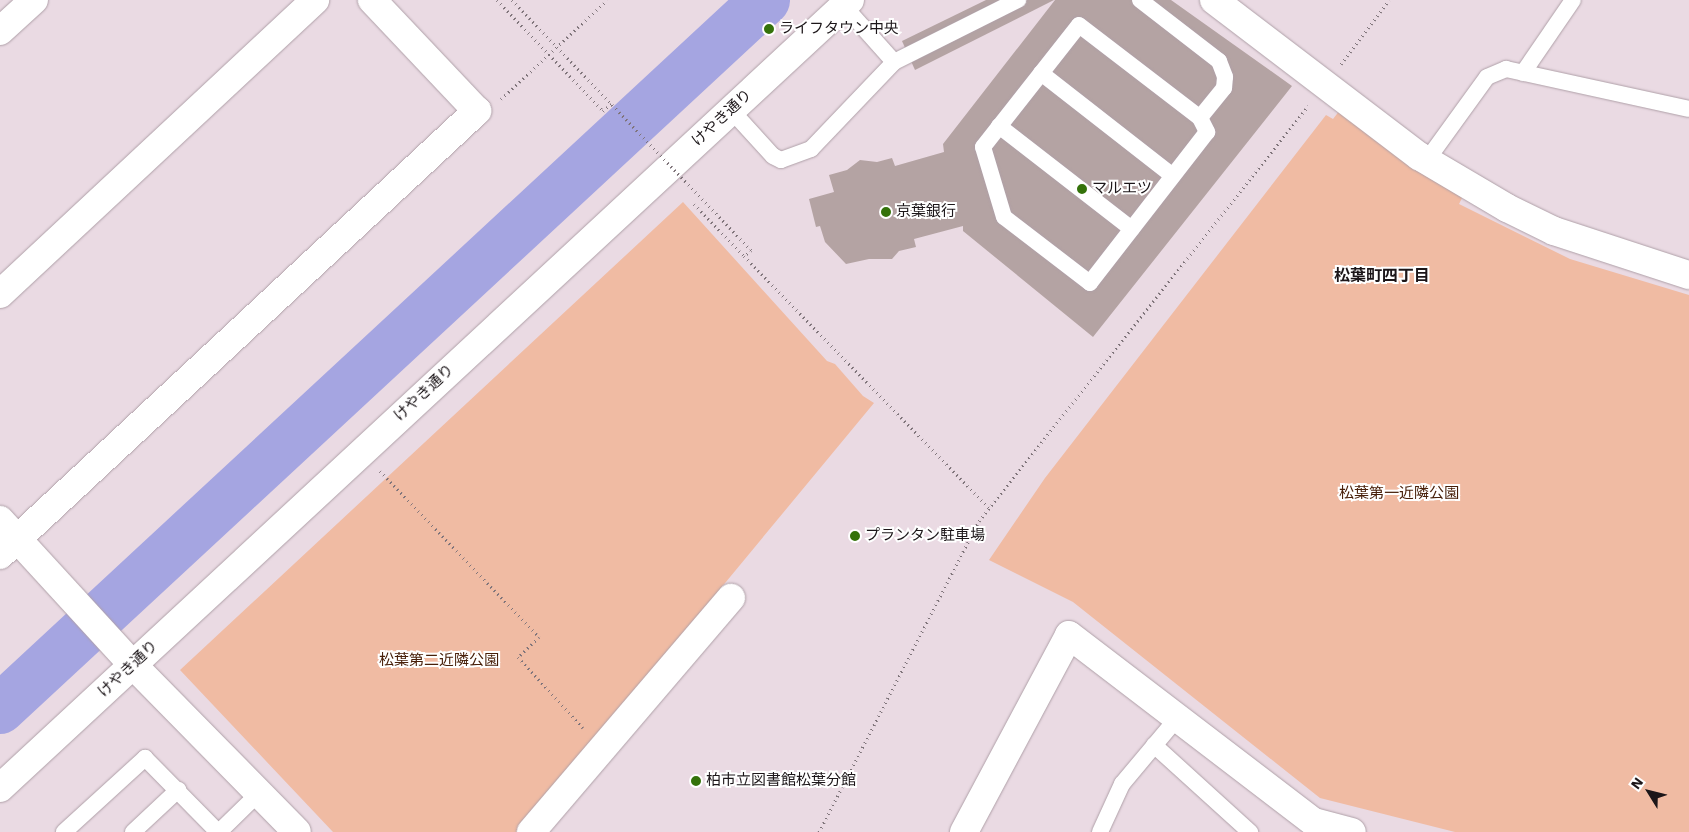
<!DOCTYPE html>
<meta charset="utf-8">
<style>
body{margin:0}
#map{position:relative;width:1689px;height:832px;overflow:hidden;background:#eadae3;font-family:"Work Sans","Noto Sans JP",sans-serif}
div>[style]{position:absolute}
.green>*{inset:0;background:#f0bba3}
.river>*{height:50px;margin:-25px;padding:0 25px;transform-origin:25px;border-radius:25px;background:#a5a5e1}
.building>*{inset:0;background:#b4a3a3}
.path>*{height:3px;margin-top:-1.5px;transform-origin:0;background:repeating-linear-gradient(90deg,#7f747a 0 1px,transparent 0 5px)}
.roads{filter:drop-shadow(0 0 1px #afa0a8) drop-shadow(0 0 1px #afa0a8)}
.lane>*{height:16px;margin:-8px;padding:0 8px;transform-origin:8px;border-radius:8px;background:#fff}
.street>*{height:28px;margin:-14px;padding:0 14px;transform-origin:14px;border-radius:14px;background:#fff}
.secondary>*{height:28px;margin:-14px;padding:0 14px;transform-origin:14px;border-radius:14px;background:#fff}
.path-bridge>*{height:3px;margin-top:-1.5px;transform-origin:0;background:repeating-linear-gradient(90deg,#7f747a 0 1px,transparent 0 5px)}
.dots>*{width:14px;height:14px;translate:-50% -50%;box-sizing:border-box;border:2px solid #fff;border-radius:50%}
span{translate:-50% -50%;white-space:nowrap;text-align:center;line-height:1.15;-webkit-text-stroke:4px #fff;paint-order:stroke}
.poi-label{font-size:15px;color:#1c1619}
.left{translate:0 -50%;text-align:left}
.street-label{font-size:15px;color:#1c1619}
.park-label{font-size:15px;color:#48200a}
.neighbourhood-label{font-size:16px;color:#1c1619;font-weight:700}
.north{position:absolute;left:1624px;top:767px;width:50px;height:50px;-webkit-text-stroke:4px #fff;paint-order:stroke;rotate:306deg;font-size:14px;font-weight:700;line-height:20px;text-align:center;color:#1c1619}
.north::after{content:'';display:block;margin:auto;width:18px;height:22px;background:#1c1619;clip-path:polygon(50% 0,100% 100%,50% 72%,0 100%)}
</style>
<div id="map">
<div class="green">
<i style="clip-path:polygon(1340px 110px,1464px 194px,1459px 204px,1570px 259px,1689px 295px,1689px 832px,1455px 832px,1320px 798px,1073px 602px,989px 560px,1045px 478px,1326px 115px,1333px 119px)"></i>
<i style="clip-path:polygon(683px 202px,827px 361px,835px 364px,863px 396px,874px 403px,519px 832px,333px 832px,180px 670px)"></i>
</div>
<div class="river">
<i style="left:0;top:709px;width:1043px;rotate:-42.82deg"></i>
</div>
<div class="building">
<i style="clip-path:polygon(986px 0,1054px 0,915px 70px,902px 41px)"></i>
<i style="clip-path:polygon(1055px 0,1171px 0,1292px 86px,1093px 337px,963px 231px,963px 226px,914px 239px,916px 247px,899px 251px,892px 259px,869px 259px,846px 264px,825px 242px,820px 226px,816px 227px,809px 199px,834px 192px,829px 175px,847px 170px,860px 160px,877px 162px,892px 158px,895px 166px,944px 152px,943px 144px)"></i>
</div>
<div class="path">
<i style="left:497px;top:0;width:153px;rotate:46.3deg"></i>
<i style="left:603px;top:111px;width:11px;rotate:-41deg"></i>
<i style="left:1341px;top:64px;width:80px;rotate:-53.1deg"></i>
<i style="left:501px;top:99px;width:145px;rotate:-43deg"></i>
<i style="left:694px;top:204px;width:72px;rotate:46.1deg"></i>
<i style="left:751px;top:250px;width:9px;rotate:139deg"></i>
<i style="left:744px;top:256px;width:353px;rotate:45.8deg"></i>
<i style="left:380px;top:471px;width:230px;rotate:46.2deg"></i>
<i style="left:539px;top:637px;width:29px;rotate:136deg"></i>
<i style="left:518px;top:657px;width:96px;rotate:47.5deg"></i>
<i style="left:819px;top:832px;width:350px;rotate:-62.8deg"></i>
<i style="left:979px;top:521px;width:530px;rotate:-51.59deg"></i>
</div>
<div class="roads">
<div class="lane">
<i style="left:1140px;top:0;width:100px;rotate:37.7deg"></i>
<i style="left:1219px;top:61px;width:17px;rotate:69deg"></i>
<i style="left:1225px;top:77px;width:11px;rotate:95deg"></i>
<i style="left:1224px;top:88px;width:38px;rotate:129deg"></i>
<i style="left:844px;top:6px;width:75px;rotate:48.2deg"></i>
<i style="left:1079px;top:25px;width:153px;rotate:37.5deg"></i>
<i style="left:1200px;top:118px;width:16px;rotate:63deg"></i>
<i style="left:1207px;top:132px;width:191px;rotate:127.8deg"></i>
<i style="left:1090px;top:283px;width:108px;rotate:-142.5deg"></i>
<i style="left:1004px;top:217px;width:73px;rotate:-106.7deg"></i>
<i style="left:983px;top:147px;width:155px;rotate:-51.8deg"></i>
<i style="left:1041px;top:73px;width:167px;rotate:38deg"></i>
<i style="left:1523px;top:73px;width:88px;rotate:-55.6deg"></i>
<i style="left:731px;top:110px;width:62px;rotate:47.6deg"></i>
<i style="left:773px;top:156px;width:9px;rotate:27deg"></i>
<i style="left:781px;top:160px;width:32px;rotate:-20deg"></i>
<i style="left:811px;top:149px;width:120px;rotate:-46.3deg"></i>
<i style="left:894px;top:62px;width:139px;rotate:-26.6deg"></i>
<i style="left:999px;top:126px;width:168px;rotate:37.8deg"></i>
<i style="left:1427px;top:160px;width:102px;rotate:-54.1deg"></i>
<i style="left:1487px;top:77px;width:21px;rotate:-23deg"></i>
<i style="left:1506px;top:69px;width:187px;rotate:12.3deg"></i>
<i style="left:1154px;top:745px;width:130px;rotate:42.2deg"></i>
<i style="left:64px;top:832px;width:110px;rotate:-42.4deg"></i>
<i style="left:145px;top:758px;width:104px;rotate:45.4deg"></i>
<i style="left:133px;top:832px;width:62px;rotate:-43deg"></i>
<i style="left:219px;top:832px;width:56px;rotate:-44.3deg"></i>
<i style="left:1100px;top:832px;width:53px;rotate:-65.4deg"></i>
<i style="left:1122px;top:784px;width:87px;rotate:-50.1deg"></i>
</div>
<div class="street">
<i style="left:0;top:31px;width:46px;rotate:-42.4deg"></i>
<i style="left:0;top:294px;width:431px;rotate:-43deg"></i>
<i style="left:0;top:520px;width:195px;rotate:47.5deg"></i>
<i style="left:0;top:555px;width:652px;rotate:-42.95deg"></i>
<i style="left:477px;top:111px;width:153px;rotate:-133.4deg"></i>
<i style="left:531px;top:832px;width:308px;rotate:-49.5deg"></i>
<i style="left:964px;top:832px;width:223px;rotate:-61.9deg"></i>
<i style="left:1069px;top:635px;width:308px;rotate:37.4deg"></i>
<i style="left:1314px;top:822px;width:39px;rotate:15deg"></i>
</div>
<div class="secondary">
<i style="left:1214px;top:0;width:258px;rotate:37.3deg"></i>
<i style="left:1419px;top:156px;width:102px;rotate:30.6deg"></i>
<i style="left:1507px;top:208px;width:52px;rotate:26.1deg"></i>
<i style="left:1554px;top:231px;width:142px;rotate:18.1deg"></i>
<i style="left:132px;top:664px;width:235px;rotate:45.5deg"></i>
<i style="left:0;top:788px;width:1159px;rotate:-42.83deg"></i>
</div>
</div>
<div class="path-bridge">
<i style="left:512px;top:0;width:346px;rotate:46.3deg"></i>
</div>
<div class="dots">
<i style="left:769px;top:29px;background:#34720a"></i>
<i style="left:1082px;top:189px;background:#34720a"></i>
<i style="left:886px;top:212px;background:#34720a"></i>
<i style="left:855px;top:536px;background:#34720a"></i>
<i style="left:696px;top:781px;background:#34720a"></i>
</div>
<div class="poi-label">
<span class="left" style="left:779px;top:29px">ライフタウン中央</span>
<span class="left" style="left:1092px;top:189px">マルエツ</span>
<span class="left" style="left:896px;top:212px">京葉銀行</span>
<span class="left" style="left:865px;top:536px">プランタン駐車場</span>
<span class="left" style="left:706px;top:781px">柏市立図書館松葉分館</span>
</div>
<div class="street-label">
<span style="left:722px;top:118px;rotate:-43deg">けやき通り</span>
<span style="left:424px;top:393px;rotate:-43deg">けやき通り</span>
<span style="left:128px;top:669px;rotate:-43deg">けやき通り</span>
</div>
<div class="park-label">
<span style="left:1399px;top:494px">松葉第一近隣公園</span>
<span style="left:439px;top:661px">松葉第二近隣公園</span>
</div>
<div class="neighbourhood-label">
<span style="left:1382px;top:276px">松葉町四丁目</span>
</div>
<div class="north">N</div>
</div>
